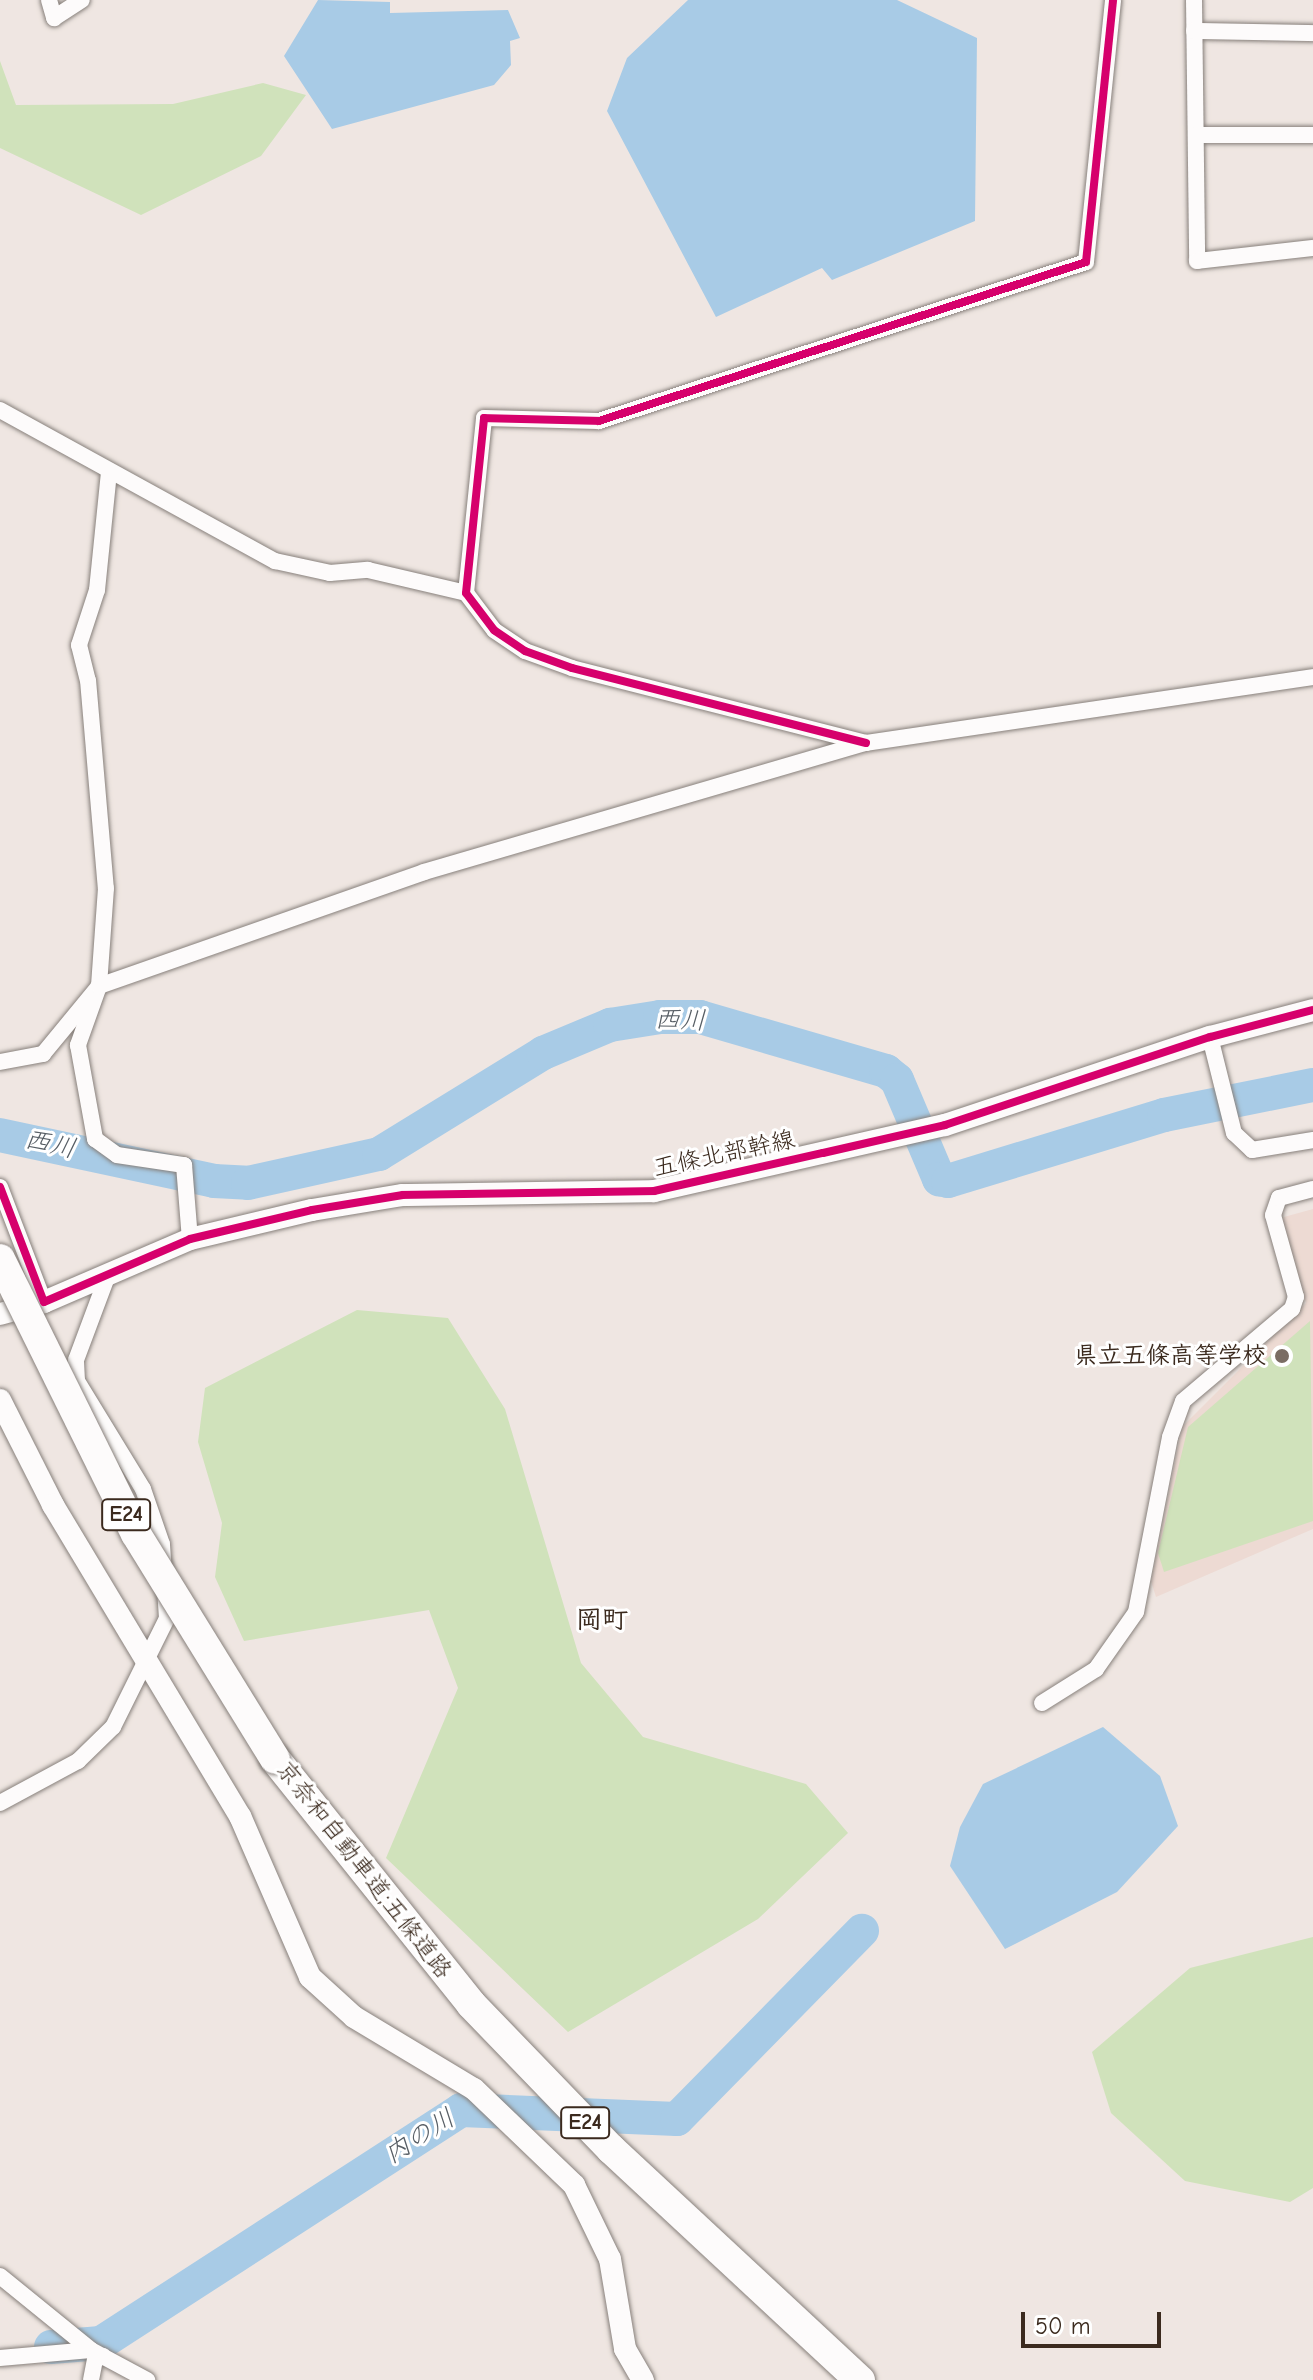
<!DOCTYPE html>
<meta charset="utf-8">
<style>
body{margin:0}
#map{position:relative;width:1313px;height:2380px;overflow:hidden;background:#efe6e2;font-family:"Comic Neue","Klee One",sans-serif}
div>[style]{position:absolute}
.built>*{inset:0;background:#eddad3}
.green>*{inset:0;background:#d0e2bb}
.water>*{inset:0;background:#a8cbe6}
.river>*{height:34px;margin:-17px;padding:0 17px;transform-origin:17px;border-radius:17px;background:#a8cbe6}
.roads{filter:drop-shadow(0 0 2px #87807b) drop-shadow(0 0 2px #87807b)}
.street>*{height:16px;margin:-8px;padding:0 8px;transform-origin:8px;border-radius:8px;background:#fdfbfb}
.secondary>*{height:22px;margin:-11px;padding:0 11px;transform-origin:11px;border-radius:11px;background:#fdfbfb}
.highway>*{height:30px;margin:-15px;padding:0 15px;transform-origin:15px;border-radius:15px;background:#fdfbfb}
.bridges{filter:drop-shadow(0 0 2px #87807b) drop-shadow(0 0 2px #87807b)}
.highway-bridge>*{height:30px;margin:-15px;padding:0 15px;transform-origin:15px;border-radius:15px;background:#fdfbfb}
.cycleway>*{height:8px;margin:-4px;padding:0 4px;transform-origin:4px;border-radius:4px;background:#d6006c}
.dots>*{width:22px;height:22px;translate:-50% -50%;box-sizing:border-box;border:4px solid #fff;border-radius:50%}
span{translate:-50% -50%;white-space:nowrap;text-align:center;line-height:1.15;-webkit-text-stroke:6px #fff;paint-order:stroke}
.shield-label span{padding:2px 6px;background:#fff;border:2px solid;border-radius:6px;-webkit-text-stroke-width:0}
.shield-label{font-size:22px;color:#3b2a1e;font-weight:700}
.street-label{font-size:24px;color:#3b2a1e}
.poi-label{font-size:24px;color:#3b2a1e;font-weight:700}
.right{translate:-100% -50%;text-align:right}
.water-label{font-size:26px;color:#575e65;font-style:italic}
.neighbourhood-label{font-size:26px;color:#3b2a1e;font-weight:700}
.scale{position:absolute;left:1021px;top:2312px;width:140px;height:36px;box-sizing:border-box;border:4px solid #3b2a1e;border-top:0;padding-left:10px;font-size:24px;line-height:28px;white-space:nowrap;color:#3b2a1e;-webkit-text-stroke:6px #fff;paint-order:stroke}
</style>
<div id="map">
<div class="built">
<i style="clip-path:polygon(1313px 1209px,1313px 1529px,1156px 1597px,1151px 1581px,1182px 1427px,1306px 1303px,1280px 1227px,1284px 1217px)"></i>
</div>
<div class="green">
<i style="clip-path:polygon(0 61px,16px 105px,173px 104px,263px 83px,306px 95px,261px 156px,141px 215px,0 148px)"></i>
<i style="clip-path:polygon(357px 1310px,448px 1318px,505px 1409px,581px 1663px,643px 1737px,806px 1784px,848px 1833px,758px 1919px,568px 2032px,386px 1858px,458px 1688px,429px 1610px,244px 1641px,215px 1577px,222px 1523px,198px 1442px,205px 1388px)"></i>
<i style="clip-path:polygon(1310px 1321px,1313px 1521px,1164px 1572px,1158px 1553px,1188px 1427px)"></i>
<i style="clip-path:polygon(1313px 1937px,1313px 2188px,1290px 2202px,1185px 2181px,1111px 2113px,1092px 2052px,1190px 1968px)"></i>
</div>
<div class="water">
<i style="clip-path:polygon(318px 0,390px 2px,390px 13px,508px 10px,520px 38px,510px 41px,511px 65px,494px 85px,332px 129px,284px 56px)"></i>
<i style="clip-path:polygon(688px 0,897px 0,977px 38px,975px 221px,832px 280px,822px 268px,716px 317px,607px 111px,627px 58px)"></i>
<i style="clip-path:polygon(1103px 1727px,1160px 1776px,1178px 1826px,1117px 1892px,1005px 1949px,950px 1866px,960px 1827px,983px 1784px)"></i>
</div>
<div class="river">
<i style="left:0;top:1135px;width:219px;rotate:12.1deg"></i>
<i style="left:214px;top:1181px;width:34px;rotate:3deg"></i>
<i style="left:248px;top:1183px;width:134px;rotate:-12.5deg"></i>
<i style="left:379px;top:1154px;width:193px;rotate:-31.6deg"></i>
<i style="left:543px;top:1053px;width:73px;rotate:-22.7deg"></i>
<i style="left:610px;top:1025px;width:51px;rotate:-9.1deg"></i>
<i style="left:660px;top:1017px;width:40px"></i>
<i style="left:700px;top:1017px;width:194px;rotate:16.2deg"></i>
<i style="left:886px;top:1071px;width:14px;rotate:39deg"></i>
<i style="left:897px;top:1080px;width:108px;rotate:67deg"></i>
<i style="left:939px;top:1179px;width:9px;rotate:13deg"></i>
<i style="left:948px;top:1181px;width:226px;rotate:-17deg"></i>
<i style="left:1164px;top:1115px;width:152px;rotate:-11.4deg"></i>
<i style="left:51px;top:2347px;width:50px;rotate:-4.6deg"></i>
<i style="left:101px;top:2343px;width:429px;rotate:-32.9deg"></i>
<i style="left:461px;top:2110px;width:216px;rotate:2.4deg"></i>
<i style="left:677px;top:2119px;width:264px;rotate:-45.5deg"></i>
</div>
<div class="roads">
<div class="street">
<i style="left:49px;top:0;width:19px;rotate:74deg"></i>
<i style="left:54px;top:18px;width:33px;rotate:-33deg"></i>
<i style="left:1194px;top:0;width:261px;rotate:89.3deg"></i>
<i style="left:1197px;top:261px;width:117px;rotate:-6.4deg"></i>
<i style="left:1194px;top:31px;width:119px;rotate:1deg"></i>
<i style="left:1196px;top:135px;width:117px"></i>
<i style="left:0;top:410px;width:314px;rotate:28.8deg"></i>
<i style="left:275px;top:561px;width:56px;rotate:12.3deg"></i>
<i style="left:330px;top:573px;width:38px;rotate:-5deg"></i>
<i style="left:368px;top:570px;width:101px;rotate:13.2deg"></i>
<i style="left:109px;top:472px;width:119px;rotate:95.8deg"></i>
<i style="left:97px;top:590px;width:58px;rotate:108.1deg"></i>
<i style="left:79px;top:645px;width:36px;rotate:76deg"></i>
<i style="left:88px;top:680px;width:209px;rotate:85.1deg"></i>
<i style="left:106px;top:888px;width:98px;rotate:94.1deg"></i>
<i style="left:99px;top:986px;width:63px;rotate:109.6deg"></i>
<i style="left:78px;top:1045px;width:96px;rotate:79.7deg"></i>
<i style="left:95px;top:1139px;width:27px;rotate:36deg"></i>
<i style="left:117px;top:1155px;width:68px;rotate:8.5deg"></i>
<i style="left:184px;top:1165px;width:74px;rotate:85.4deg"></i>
<i style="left:866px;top:743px;width:303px;rotate:-165.7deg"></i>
<i style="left:572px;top:668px;width:50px;rotate:-160.1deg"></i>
<i style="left:525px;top:651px;width:37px;rotate:-146deg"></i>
<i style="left:494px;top:630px;width:46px;rotate:-127.1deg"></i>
<i style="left:466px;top:593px;width:176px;rotate:-84.1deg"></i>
<i style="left:484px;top:418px;width:115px;rotate:1.5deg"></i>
<i style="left:599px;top:421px;width:512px;rotate:-18.08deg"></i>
<i style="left:1086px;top:262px;width:263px;rotate:-84.1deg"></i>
<i style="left:1210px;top:1037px;width:99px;rotate:76deg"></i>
<i style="left:1234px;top:1133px;width:25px;rotate:43deg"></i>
<i style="left:1252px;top:1150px;width:62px;rotate:-9.3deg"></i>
<i style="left:0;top:1062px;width:44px;rotate:-10.5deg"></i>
<i style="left:43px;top:1054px;width:88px;rotate:-50.5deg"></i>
<i style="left:99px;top:986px;width:344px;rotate:-19.3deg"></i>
<i style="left:424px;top:872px;width:460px;rotate:-16.3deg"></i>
<i style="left:866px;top:743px;width:452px;rotate:-8.4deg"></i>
<i style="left:0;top:1187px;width:123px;rotate:69.1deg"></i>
<i style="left:1042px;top:1703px;width:64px;rotate:-32.2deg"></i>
<i style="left:1096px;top:1669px;width:70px;rotate:-54.9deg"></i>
<i style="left:1136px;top:1612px;width:178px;rotate:-79deg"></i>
<i style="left:1170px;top:1437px;width:38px;rotate:-70deg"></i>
<i style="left:1183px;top:1401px;width:143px;rotate:-40.2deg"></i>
<i style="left:1292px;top:1309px;width:13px;rotate:-72deg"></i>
<i style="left:1296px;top:1297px;width:85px;rotate:-105.7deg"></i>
<i style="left:1273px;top:1215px;width:18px;rotate:-71deg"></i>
<i style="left:1279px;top:1198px;width:35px;rotate:-15deg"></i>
<i style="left:0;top:1803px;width:89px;rotate:-28.3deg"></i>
<i style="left:78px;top:1761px;width:49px;rotate:-44.2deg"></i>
<i style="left:113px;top:1727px;width:122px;rotate:-63.6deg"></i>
<i style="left:167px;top:1618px;width:74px;rotate:-93.9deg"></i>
<i style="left:162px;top:1544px;width:58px;rotate:-109.1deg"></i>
<i style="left:143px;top:1489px;width:127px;rotate:-121.4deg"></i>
<i style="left:77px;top:1381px;width:21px;rotate:-93deg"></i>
<i style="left:76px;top:1360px;width:89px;rotate:-69.5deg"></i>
<i style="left:0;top:2276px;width:117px;rotate:39.1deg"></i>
<i style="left:91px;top:2350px;width:64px;rotate:28.2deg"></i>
<i style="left:0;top:2358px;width:91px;rotate:-5deg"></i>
<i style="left:91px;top:2380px;width:20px;rotate:-79deg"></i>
<i style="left:95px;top:2360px;width:9px;rotate:-27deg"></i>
</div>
<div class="secondary">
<i style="left:0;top:1314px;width:46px;rotate:-15.3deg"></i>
<i style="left:44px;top:1302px;width:159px;rotate:-23.3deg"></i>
<i style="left:190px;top:1239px;width:125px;rotate:-13.4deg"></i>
<i style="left:312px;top:1210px;width:92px;rotate:-9.4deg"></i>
<i style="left:403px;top:1195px;width:251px;rotate:-0.9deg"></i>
<i style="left:654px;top:1191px;width:298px;rotate:-12.8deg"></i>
<i style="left:945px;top:1125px;width:279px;rotate:-18.4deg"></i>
<i style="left:1210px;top:1037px;width:106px;rotate:-14.7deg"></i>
<i style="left:0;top:1400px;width:118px;rotate:63.2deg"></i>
<i style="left:53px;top:1505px;width:363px;rotate:59deg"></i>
<i style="left:240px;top:1816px;width:176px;rotate:66.5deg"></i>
<i style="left:310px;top:1977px;width:59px;rotate:42.3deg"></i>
<i style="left:354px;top:2017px;width:140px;rotate:31deg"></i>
<i style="left:474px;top:2089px;width:139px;rotate:43.8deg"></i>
<i style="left:574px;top:2185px;width:82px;rotate:64.1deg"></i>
<i style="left:610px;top:2259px;width:91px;rotate:80.5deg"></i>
<i style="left:625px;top:2349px;width:36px;rotate:60deg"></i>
</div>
<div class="highway">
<i style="left:275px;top:1759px;width:314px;rotate:51.3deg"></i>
<i style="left:471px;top:2004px;width:202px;rotate:46deg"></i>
<i style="left:611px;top:2149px;width:340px;rotate:42.9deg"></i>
</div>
</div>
<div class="bridges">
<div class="highway-bridge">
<i style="left:0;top:1259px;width:307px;rotate:63.7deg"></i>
<i style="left:136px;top:1534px;width:264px;rotate:58.3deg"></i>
</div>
</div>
<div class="cycleway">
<i style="left:866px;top:743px;width:303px;rotate:-165.7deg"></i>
<i style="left:572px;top:668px;width:50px;rotate:-160.1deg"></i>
<i style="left:525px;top:651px;width:37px;rotate:-146deg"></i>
<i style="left:494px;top:630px;width:46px;rotate:-127.1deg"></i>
<i style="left:466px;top:593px;width:176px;rotate:-84.1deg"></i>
<i style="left:484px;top:418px;width:115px;rotate:1.5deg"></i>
<i style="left:599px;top:421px;width:512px;rotate:-18.08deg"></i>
<i style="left:1086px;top:262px;width:263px;rotate:-84.1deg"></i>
<i style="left:0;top:1187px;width:123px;rotate:69.1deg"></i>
<i style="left:44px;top:1302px;width:159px;rotate:-23.3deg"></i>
<i style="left:190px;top:1239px;width:125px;rotate:-13.4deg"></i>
<i style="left:312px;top:1210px;width:92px;rotate:-9.4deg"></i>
<i style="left:403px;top:1195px;width:251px;rotate:-0.9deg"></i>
<i style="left:654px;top:1191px;width:173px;rotate:-12.7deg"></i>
<i style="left:823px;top:1153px;width:125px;rotate:-12.9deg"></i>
<i style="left:945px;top:1125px;width:279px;rotate:-18.4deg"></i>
<i style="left:1210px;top:1037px;width:106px;rotate:-14.7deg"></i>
</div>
<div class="dots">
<i style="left:1282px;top:1356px;background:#7a6c63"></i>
</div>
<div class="shield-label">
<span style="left:126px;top:1515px">E24</span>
<span style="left:585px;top:2123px">E24</span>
</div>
<div class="street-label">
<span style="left:724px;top:1154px;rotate:-12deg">五條北部幹線</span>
<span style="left:364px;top:1870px;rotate:52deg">京奈和自動車道;五條道路</span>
</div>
<div class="poi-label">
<span class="right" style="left:1266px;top:1356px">県立五條高等学校</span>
</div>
<div class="water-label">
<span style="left:680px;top:1021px;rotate:2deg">西川</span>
<span style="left:50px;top:1145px;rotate:12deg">西川</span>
<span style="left:420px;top:2137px;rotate:-32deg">内の川</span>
</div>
<div class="neighbourhood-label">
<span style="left:602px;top:1621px">岡町</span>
</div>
<div class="scale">50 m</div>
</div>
